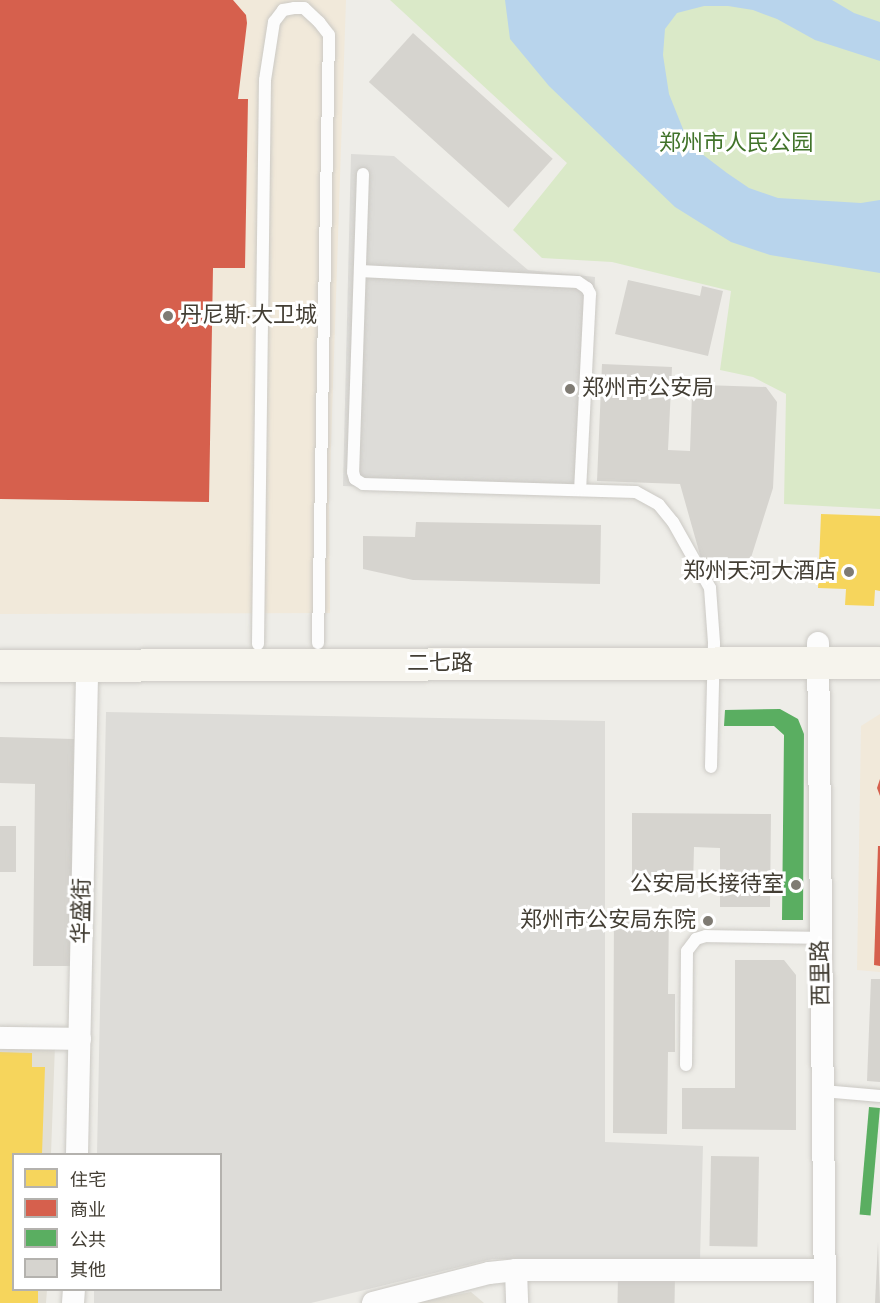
<!DOCTYPE html>
<meta charset="utf-8">
<style>
body{margin:0}
#map{position:relative;width:880px;height:1303px;overflow:hidden;background:#eeede8;font-family:"Alegreya Sans","Noto Sans SC",sans-serif}
div>[style]{position:absolute}
.residential>*{inset:0;background:#e2dfd5}
.commercial>*{inset:0;background:#f1e9da}
.green>*{inset:0;background:#dae9c8}
.parking>*{inset:0;background:#dddcd8}
.water>*{inset:0;background:#b8d4ec}
.homes>*{inset:0;background:#f6d55c}
.shops>*{inset:0;background:#d6604d}
.public>*{inset:0;background:#5aae61;transform-origin:0 0}
.building>*{inset:0;background:#d6d4cf;transform-origin:0 0}
.roads{filter:drop-shadow(0 0 2px #cbc9c4) drop-shadow(0 0 2px #cbc9c4)}
.lane>*{height:12px;margin:-6px;padding:0 6px;transform-origin:6px;border-radius:6px;background:#fcfcfc}
.street>*{height:22px;margin:-11px;padding:0 11px;transform-origin:11px;border-radius:11px;background:#fcfcfc}
.secondary>*{height:32px;margin:-16px;padding:0 16px;transform-origin:16px;border-radius:16px;background:#f6f4ed}
.dots>*{width:16px;height:16px;translate:-50% -50%;box-sizing:border-box;border:3px solid #fff;border-radius:50%}
span{translate:-50% -50%;white-space:nowrap;text-align:center;line-height:1.15;-webkit-text-stroke:6px #fff;paint-order:stroke}
.park-label{font-size:22px;color:#41732a}
.poi-label{font-size:22px;color:#433e34}
.left{translate:0 -50%;text-align:left}
.right{translate:-100% -50%;text-align:right}
.street-label{font-size:22px;color:#433e34}
.legend{position:absolute;left:12px;top:1153px;width:210px;height:138px;box-sizing:border-box;background:#fff;border:2px solid #b4b2ae;margin:0;padding:8px 10px;list-style:none;font-size:18px;color:#433e34}
.legend li{display:flex;align-items:center;gap:12px;height:30px}
.legend b{width:30px;border:2px solid #b4b2ae}
</style>
<div id="map">
<div class="residential">
<i style="clip-path:polygon(0 1044px,55px 1045px,51px 1154px,14px 1154px,14px 1290px,47px 1290px,46px 1303px,0 1303px)"></i>
<i style="clip-path:polygon(471px 1292px,484px 1303px,413px 1303px)"></i>
</div>
<div class="commercial">
<i style="clip-path:polygon(0 0,346px 0,329px 504px,330px 613px,0 614px)"></i>
<i style="clip-path:polygon(880px 714px,880px 972px,857px 970px,861px 726px)"></i>
</div>
<div class="green">
<i style="clip-path:polygon(390px 0,880px 0,880px 509px,784px 504px,786px 394px,753px 377px,720px 370px,731px 291px,612px 262px,542px 258px,513px 230px,567px 163px)"></i>
</div>
<div class="parking">
<i style="clip-path:polygon(351px 154px,394px 156px,528px 270px,595px 277px,585px 495px,343px 486px)"></i>
<i style="clip-path:polygon(106px 712px,605px 721px,605px 1142px,703px 1146px,700px 1260px,492px 1259px,311px 1303px,94px 1303px,94px 1290px,220px 1290px,220px 1154px,97px 1154px)"></i>
</div>
<div class="water">
<i style="clip-path:polygon(505px 0,832px 0,854px 13px,880px 22px,880px 61px,815px 40px,777px 19px,753px 10px,728px 6px,704px 6px,677px 13px,665px 29px,663px 55px,669px 94px,683px 129px,702px 154px,727px 173px,749px 188px,778px 198px,861px 203px,880px 200px,880px 273px,770px 255px,731px 242px,675px 207px,549px 86px,510px 39px)"></i>
</div>
<div class="homes">
<i style="clip-path:polygon(821px 514px,880px 516px,880px 591px,875px 590px,874px 606px,845px 605px,846px 589px,818px 588px)"></i>
<i style="clip-path:polygon(0 1052px,32px 1053px,32px 1067px,45px 1067px,42px 1154px,14px 1154px,14px 1290px,38px 1290px,38px 1303px,0 1303px)"></i>
</div>
<div class="shops">
<i style="clip-path:polygon(0 0,233px 0,246px 15px,247px 23px,238px 99px,248px 99px,245px 268px,213px 268px,209px 502px,0 499px)"></i>
<i style="clip-path:polygon(880px 779px,880px 796px,877px 788px)"></i>
<i style="clip-path:polygon(878px 846px,880px 846px,880px 966px,874px 965px)"></i>
</div>
<div class="public">
<i style="clip-path:polygon(780px 709px,798px 719px,804px 734px,803px 920px,782px 920px,784px 735px,774px 726px,724px 726px,725px 710px)"></i>
<i style="left:869px;top:1107px;width:11px;height:108px;rotate:5deg"></i>
</div>
<div class="building">
<i style="left:413px;top:33px;width:188px;height:66px;rotate:42deg"></i>
<i style="clip-path:polygon(628px 280px,700px 296px,702px 286px,723px 291px,708px 356px,615px 334px)"></i>
<i style="clip-path:polygon(602px 364px,672px 367px,668px 450px,690px 451px,692px 394px,703px 385px,766px 387px,777px 402px,773px 488px,749px 564px,702px 562px,680px 484px,597px 481px)"></i>
<i style="clip-path:polygon(416px 522px,601px 525px,600px 584px,413px 580px,363px 569px,363px 536px,415px 537px)"></i>
<i style="clip-path:polygon(0 737px,74px 739px,70px 966px,33px 966px,35px 784px,0 783px)"></i>
<i style="clip-path:polygon(632px 813px,771px 814px,770px 907px,720px 907px,720px 848px,694px 847px,693px 886px,632px 885px)"></i>
<i style="left:0;top:826px;width:16px;height:46px"></i>
<i style="clip-path:polygon(614px 909px,669px 909px,668px 994px,675px 994px,675px 1052px,668px 1052px,667px 1134px,613px 1133px)"></i>
<i style="clip-path:polygon(735px 960px,784px 960px,796px 975px,796px 1130px,682px 1129px,682px 1088px,735px 1088px)"></i>
<i style="clip-path:polygon(871px 979px,880px 979px,880px 1082px,867px 1081px)"></i>
<i style="left:711px;top:1156px;width:48px;height:90px;rotate:1deg"></i>
<i style="clip-path:polygon(878px 1242px,880px 1303px,875px 1303px)"></i>
<i style="left:618px;top:1275px;width:57px;height:28px;rotate:1deg"></i>
</div>
<div class="roads">
<div class="lane">
<i style="left:363px;top:174px;width:298px;rotate:91.9deg"></i>
<i style="left:353px;top:472px;width:7px;rotate:74deg"></i>
<i style="left:355px;top:479px;width:9px;rotate:32deg"></i>
<i style="left:363px;top:484px;width:273px;rotate:1.7deg"></i>
<i style="left:636px;top:492px;width:26px;rotate:29deg"></i>
<i style="left:659px;top:505px;width:22px;rotate:51deg"></i>
<i style="left:673px;top:522px;width:76px;rotate:60.7deg"></i>
<i style="left:710px;top:588px;width:55px;rotate:85.8deg"></i>
<i style="left:714px;top:643px;width:124px;rotate:91.4deg"></i>
<i style="left:360px;top:271px;width:218px;rotate:2.9deg"></i>
<i style="left:578px;top:282px;width:11px;rotate:34deg"></i>
<i style="left:587px;top:288px;width:7px;rotate:63deg"></i>
<i style="left:590px;top:294px;width:196px;rotate:92.9deg"></i>
<i style="left:258px;top:644px;width:564px;rotate:-89.29deg"></i>
<i style="left:265px;top:80px;width:59px;rotate:-81.2deg"></i>
<i style="left:274px;top:22px;width:15px;rotate:-53deg"></i>
<i style="left:283px;top:10px;width:11px;rotate:-10deg"></i>
<i style="left:294px;top:8px;width:10px"></i>
<i style="left:304px;top:8px;width:21px;rotate:43deg"></i>
<i style="left:319px;top:22px;width:16px;rotate:52deg"></i>
<i style="left:329px;top:35px;width:608px;rotate:91.04deg"></i>
<i style="left:686px;top:1065px;width:114px;rotate:-89.5deg"></i>
<i style="left:687px;top:951px;width:15px;rotate:-53deg"></i>
<i style="left:696px;top:939px;width:10px;rotate:-17deg"></i>
<i style="left:706px;top:936px;width:115px;rotate:1deg"></i>
<i style="left:823px;top:1091px;width:57px;rotate:5deg"></i>
</div>
<div class="street">
<i style="left:818px;top:643px;width:660px;rotate:89.39deg"></i>
<i style="left:0;top:1038px;width:80px;rotate:0.7deg"></i>
<i style="left:77px;top:1154px;width:487px;rotate:-88.8deg"></i>
<i style="left:516px;top:1270px;width:33px;rotate:88deg"></i>
<i style="left:73px;top:1303px;width:13px;rotate:-86deg"></i>
<i style="left:373px;top:1303px;width:120px;rotate:-14.5deg"></i>
<i style="left:489px;top:1273px;width:27px;rotate:-6deg"></i>
<i style="left:516px;top:1270px;width:309px"></i>
</div>
<div class="secondary">
<i style="left:0;top:666px;width:880px;rotate:-0.2deg"></i>
</div>
</div>
<div class="dots">
<i style="left:168px;top:316px;background:#7f7b73"></i>
<i style="left:570px;top:389px;background:#7f7b73"></i>
<i style="left:849px;top:572px;background:#7f7b73"></i>
<i style="left:796px;top:885px;background:#7f7b73"></i>
<i style="left:708px;top:921px;background:#7f7b73"></i>
</div>
<div class="park-label">
<span style="left:736px;top:144px">郑州市人民公园</span>
</div>
<div class="poi-label">
<span class="left" style="left:180px;top:316px">丹尼斯·大卫城</span>
<span class="left" style="left:582px;top:389px">郑州市公安局</span>
<span class="right" style="left:837px;top:572px">郑州天河大酒店</span>
<span class="right" style="left:784px;top:885px">公安局长接待室</span>
<span class="right" style="left:696px;top:921px">郑州市公安局东院</span>
</div>
<div class="street-label">
<span style="left:440px;top:664px">二七路</span>
<span style="left:82px;top:911px;rotate:-89deg">华盛街</span>
<span style="left:821px;top:973px;rotate:-91deg">西里路</span>
</div>
<ul class="legend">
<li><b style="height:16px;background:#f6d55c"></b>住宅</li>
<li><b style="height:16px;background:#d6604d"></b>商业</li>
<li><b style="height:16px;background:#5aae61"></b>公共</li>
<li><b style="height:16px;background:#d6d4cf"></b>其他</li>
</ul>
</div>
